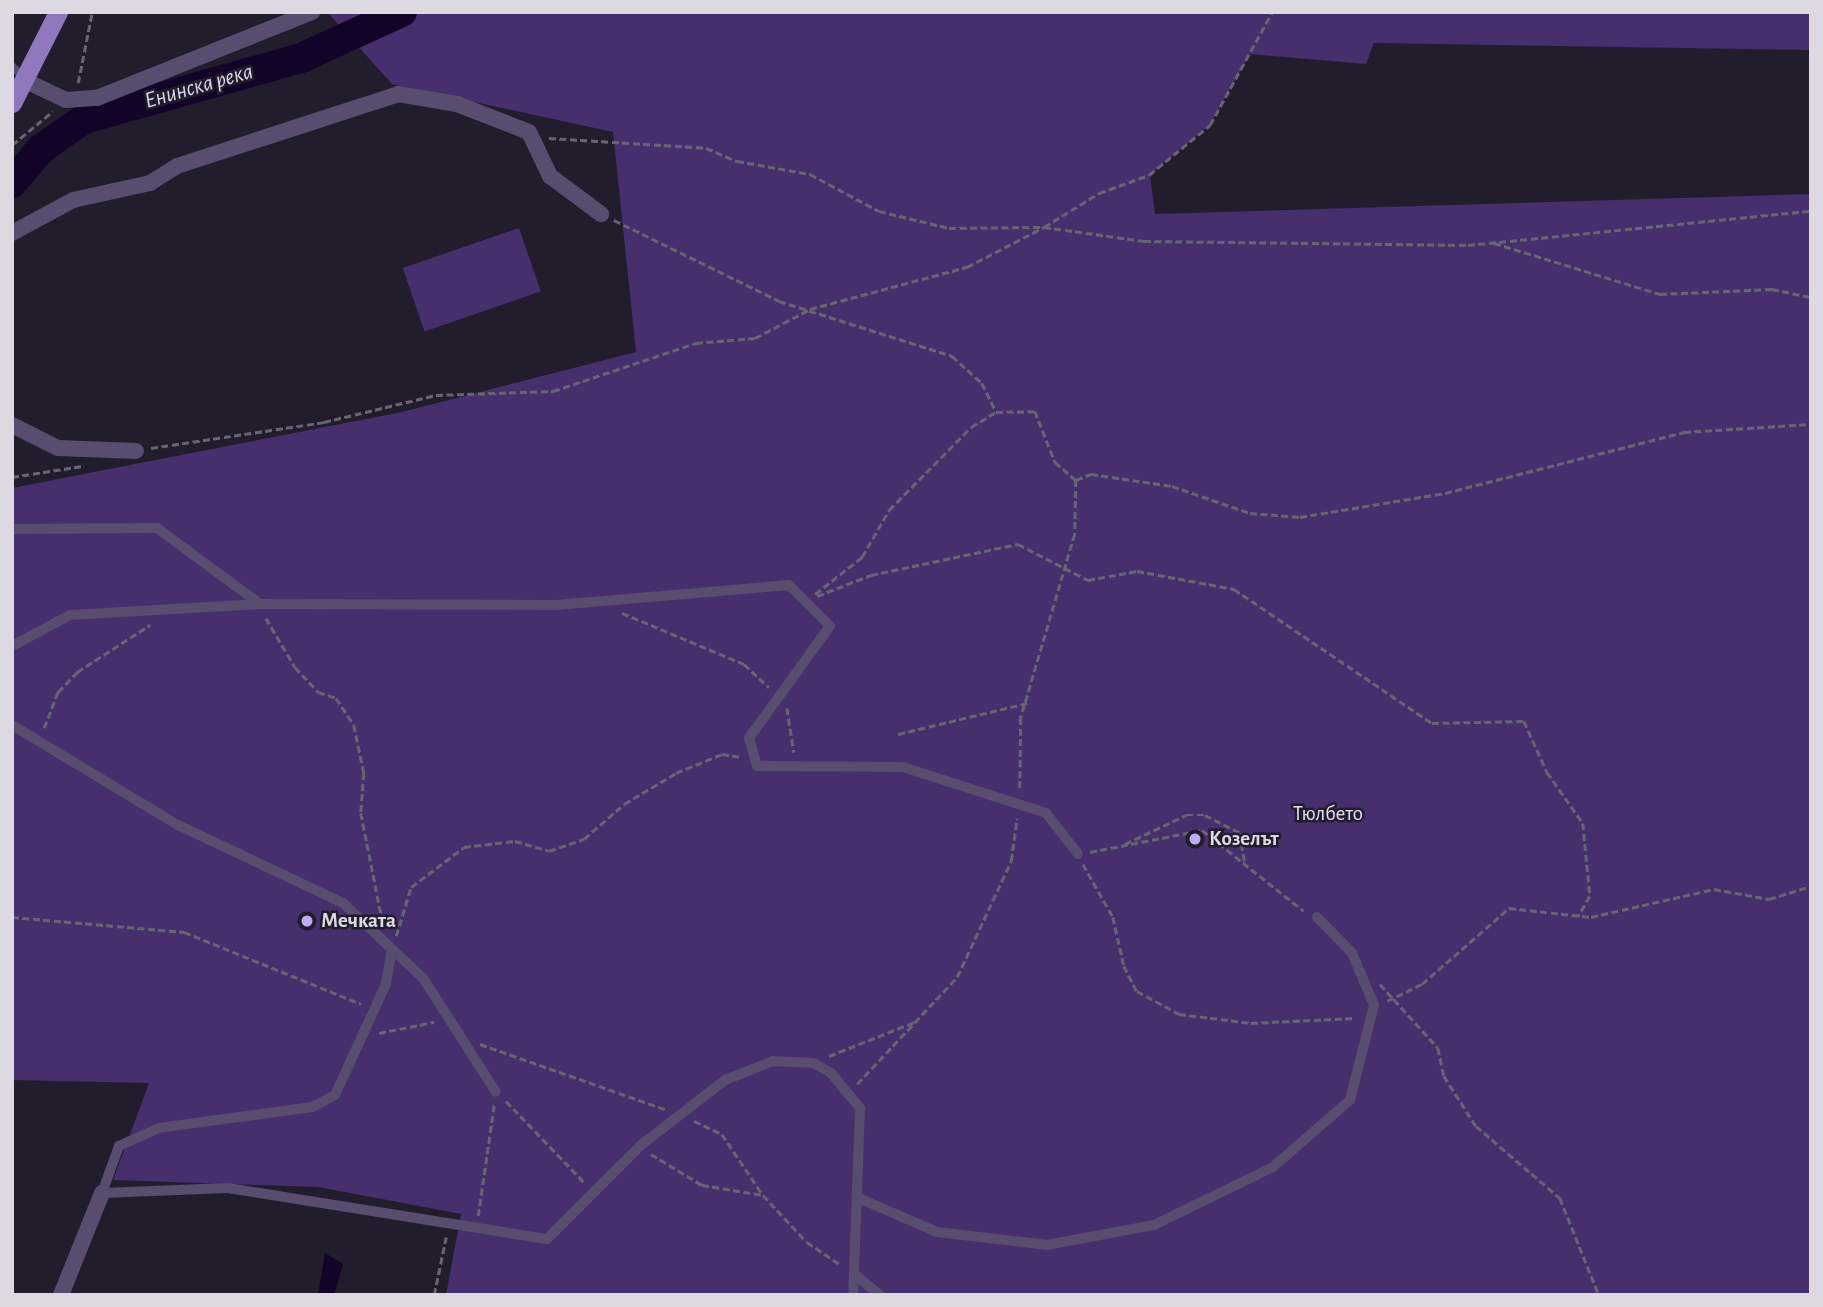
<!DOCTYPE html>
<meta charset="utf-8">
<style>
body{margin:0}
#map{position:relative;width:1823px;height:1307px;overflow:hidden;background:#221d2c;font-family:"Alegreya Sans",sans-serif}
div>[style]{position:absolute}
.green>*{inset:0;background:#472e6d;transform-origin:0 0}
.water>*{inset:0;background:#140329}
.river>*{height:30px;margin:-15px;padding:0 15px;transform-origin:15px;border-radius:15px;background:#140329}
.path>*{height:2.5px;margin-top:-1.25px;transform-origin:0;background:repeating-linear-gradient(90deg,#686471 0 7px,transparent 0 10.5px)}
.service>*{height:8px;margin:-4px;padding:0 4px;transform-origin:4px;border-radius:4px;background:#584c6f}
.pedestrian>*{height:10px;margin:-5px;padding:0 5px;transform-origin:5px;border-radius:5px;background:#584c6f}
.minor>*{height:16px;margin:-8px;padding:0 8px;transform-origin:8px;border-radius:8px;background:#584c6f}
.primary>*{height:19px;margin:-9.5px;padding:0 9.5px;transform-origin:9.5px;border-radius:9.5px;background:#9077be}
.dots>*{width:19px;height:19px;translate:-50% -50%;box-sizing:border-box;border:4px solid #221d2c;border-radius:50%}
span{translate:-50% -50%;white-space:nowrap;text-align:center;line-height:1.15;-webkit-text-stroke:5px #221d2c;paint-order:stroke}
.park-label{font-size:21px;color:#e5def5}
.poi-label{font-size:21px;color:#dcd9e3;font-weight:700}
.left{translate:0 -50%;text-align:left}
.water-label{font-size:23px;color:#dfd8ef;font-style:italic}
.frame{position:absolute;inset:0;border:14px solid #dcd9e3;pointer-events:none}
</style>
<div id="map">
<div class="green">
<i style="clip-path:polygon(334px 12px,1811px 12px,1811px 50px,1374px 43px,1366px 64px,1250px 54px,1210px 125px,1150px 175px,1155px 214px,1811px 194px,1811px 1295px,446px 1295px,461px 1214px,318px 1187px,113px 1180px,149px 1083px,12px 1080px,12px 488px,402px 412px,636px 352px,613px 132px,392px 84px,329px 14px)"></i>
<i style="left:519px;top:228px;width:67px;height:123px;rotate:71deg"></i>
</div>
<div class="water">
<i style="clip-path:polygon(325px 1253px,343px 1264px,334px 1295px,318px 1295px)"></i>
</div>
<div class="river">
<i style="left:12px;top:183px;width:45px;rotate:-49.5deg"></i>
<i style="left:41px;top:149px;width:52px;rotate:-34.9deg"></i>
<i style="left:84px;top:119px;width:225px;rotate:-15.7deg"></i>
<i style="left:301px;top:58px;width:111px;rotate:-24.5deg"></i>
</div>
<div class="path">
<i style="left:78px;top:83px;width:72px;rotate:-78.8deg"></i>
<i style="left:549px;top:138px;width:157px;rotate:3.6deg"></i>
<i style="left:706px;top:148px;width:34px;rotate:23deg"></i>
<i style="left:737px;top:161px;width:74px;rotate:10.1deg"></i>
<i style="left:810px;top:174px;width:78px;rotate:28.2deg"></i>
<i style="left:879px;top:211px;width:72px;rotate:13.7deg"></i>
<i style="left:949px;top:228px;width:95px;rotate:-0.6deg"></i>
<i style="left:1044px;top:227px;width:65px;rotate:-31.7deg"></i>
<i style="left:1099px;top:193px;width:53px;rotate:-19.8deg"></i>
<i style="left:1149px;top:175px;width:79px;rotate:-39.3deg"></i>
<i style="left:1210px;top:125px;width:129px;rotate:-61.2deg"></i>
<i style="left:12px;top:145px;width:53px;rotate:-39.7deg"></i>
<i style="left:614px;top:220px;width:184px;rotate:26.1deg"></i>
<i style="left:779px;top:301px;width:182px;rotate:17.6deg"></i>
<i style="left:952px;top:356px;width:40px;rotate:42deg"></i>
<i style="left:982px;top:383px;width:32px;rotate:64deg"></i>
<i style="left:1494px;top:243px;width:174px;rotate:17.1deg"></i>
<i style="left:1660px;top:294px;width:112px;rotate:-2.6deg"></i>
<i style="left:1772px;top:289px;width:40px;rotate:12deg"></i>
<i style="left:151px;top:448px;width:175px;rotate:-8.5deg"></i>
<i style="left:324px;top:422px;width:115px;rotate:-13.6deg"></i>
<i style="left:436px;top:395px;width:117px;rotate:-2deg"></i>
<i style="left:553px;top:391px;width:151px;rotate:-18.6deg"></i>
<i style="left:696px;top:343px;width:59px;rotate:-4.8deg"></i>
<i style="left:755px;top:338px;width:62px;rotate:-27.8deg"></i>
<i style="left:810px;top:309px;width:163px;rotate:-15deg"></i>
<i style="left:967px;top:267px;width:87px;rotate:-27.5deg"></i>
<i style="left:1044px;top:227px;width:101px;rotate:8deg"></i>
<i style="left:1144px;top:241px;width:324px;rotate:0.7deg"></i>
<i style="left:1468px;top:245px;width:345px;rotate:-5.7deg"></i>
<i style="left:12px;top:477px;width:71px;rotate:-8.9deg"></i>
<i style="left:1076px;top:480px;width:16px;rotate:-22deg"></i>
<i style="left:1091px;top:474px;width:82px;rotate:8.4deg"></i>
<i style="left:1172px;top:486px;width:83px;rotate:19.1deg"></i>
<i style="left:1250px;top:513px;width:50px;rotate:4.6deg"></i>
<i style="left:1300px;top:517px;width:147px;rotate:-9.4deg"></i>
<i style="left:1445px;top:493px;width:247px;rotate:-14.3deg"></i>
<i style="left:1684px;top:432px;width:127px;rotate:-3.6deg"></i>
<i style="left:815px;top:594px;width:60px;rotate:-38.2deg"></i>
<i style="left:862px;top:557px;width:54px;rotate:-60.1deg"></i>
<i style="left:889px;top:510px;width:117px;rotate:-45.3deg"></i>
<i style="left:971px;top:427px;width:29px;rotate:-31deg"></i>
<i style="left:996px;top:412px;width:39px;rotate:-1deg"></i>
<i style="left:1035px;top:411px;width:55px;rotate:68.6deg"></i>
<i style="left:1055px;top:462px;width:28px;rotate:41deg"></i>
<i style="left:1076px;top:480px;width:54px;rotate:91.1deg"></i>
<i style="left:1075px;top:534px;width:192px;rotate:106.4deg"></i>
<i style="left:1021px;top:718px;width:73px;rotate:90.8deg"></i>
<i style="left:817px;top:596px;width:58px;rotate:-21.3deg"></i>
<i style="left:871px;top:575px;width:150px;rotate:-11.9deg"></i>
<i style="left:1018px;top:544px;width:79px;rotate:27.2deg"></i>
<i style="left:1088px;top:580px;width:50px;rotate:-10.4deg"></i>
<i style="left:1137px;top:571px;width:99px;rotate:10.5deg"></i>
<i style="left:1234px;top:589px;width:239px;rotate:34.1deg"></i>
<i style="left:1432px;top:723px;width:92px;rotate:-1.2deg"></i>
<i style="left:1524px;top:721px;width:56px;rotate:65.7deg"></i>
<i style="left:1547px;top:772px;width:62px;rotate:54.8deg"></i>
<i style="left:1583px;top:823px;width:73px;rotate:84.5deg"></i>
<i style="left:1590px;top:896px;width:24px;rotate:120deg"></i>
<i style="left:622px;top:613px;width:132px;rotate:22.7deg"></i>
<i style="left:744px;top:664px;width:34px;rotate:43deg"></i>
<i style="left:266px;top:618px;width:57px;rotate:59.4deg"></i>
<i style="left:295px;top:667px;width:34px;rotate:47deg"></i>
<i style="left:318px;top:692px;width:19px;rotate:18deg"></i>
<i style="left:336px;top:698px;width:32px;rotate:56deg"></i>
<i style="left:354px;top:725px;width:49px;rotate:78.2deg"></i>
<i style="left:364px;top:773px;width:40px;rotate:94.3deg"></i>
<i style="left:361px;top:813px;width:108px;rotate:78.8deg"></i>
<i style="left:787px;top:708px;width:45px;rotate:81deg"></i>
<i style="left:44px;top:728px;width:39px;rotate:-69deg"></i>
<i style="left:58px;top:692px;width:28px;rotate:-46deg"></i>
<i style="left:77px;top:672px;width:87px;rotate:-32.8deg"></i>
<i style="left:898px;top:734px;width:133px;rotate:-13.5deg"></i>
<i style="left:1125px;top:844px;width:68px;rotate:-25.4deg"></i>
<i style="left:1186px;top:815px;width:19px"></i>
<i style="left:1205px;top:815px;width:39px;rotate:27deg"></i>
<i style="left:1240px;top:833px;width:33px;rotate:81deg"></i>
<i style="left:1090px;top:852px;width:114px;rotate:-11.1deg"></i>
<i style="left:1202px;top:830px;width:130px;rotate:38.5deg"></i>
<i style="left:1083px;top:864px;width:61px;rotate:60.5deg"></i>
<i style="left:1113px;top:917px;width:50px;rotate:77.3deg"></i>
<i style="left:1124px;top:966px;width:28px;rotate:63deg"></i>
<i style="left:1137px;top:991px;width:48px;rotate:28.7deg"></i>
<i style="left:1179px;top:1014px;width:73px;rotate:7.1deg"></i>
<i style="left:1251px;top:1023px;width:105px;rotate:-2.7deg"></i>
<i style="left:12px;top:917px;width:173px;rotate:5deg"></i>
<i style="left:184px;top:932px;width:191px;rotate:22.1deg"></i>
<i style="left:396px;top:936px;width:51px;rotate:-73deg"></i>
<i style="left:411px;top:887px;width:66px;rotate:-37deg"></i>
<i style="left:464px;top:847px;width:51px;rotate:-6.7deg"></i>
<i style="left:515px;top:841px;width:35px;rotate:16deg"></i>
<i style="left:549px;top:851px;width:37px;rotate:-19deg"></i>
<i style="left:584px;top:839px;width:53px;rotate:-41.2deg"></i>
<i style="left:624px;top:804px;width:61px;rotate:-30.8deg"></i>
<i style="left:676px;top:773px;width:50px;rotate:-22.4deg"></i>
<i style="left:722px;top:754px;width:18px;rotate:9deg"></i>
<i style="left:1380px;top:984px;width:86px;rotate:47.8deg"></i>
<i style="left:1438px;top:1048px;width:29px;rotate:78deg"></i>
<i style="left:1444px;top:1076px;width:59px;rotate:57.4deg"></i>
<i style="left:1476px;top:1126px;width:111px;rotate:40.6deg"></i>
<i style="left:1560px;top:1198px;width:105px;rotate:68.1deg"></i>
<i style="left:1387px;top:1001px;width:39px;rotate:-26deg"></i>
<i style="left:1422px;top:984px;width:116px;rotate:-41.1deg"></i>
<i style="left:1509px;top:908px;width:82px;rotate:6.3deg"></i>
<i style="left:1591px;top:917px;width:126px;rotate:-12.8deg"></i>
<i style="left:1714px;top:889px;width:56px;rotate:10.3deg"></i>
<i style="left:1769px;top:899px;width:44px;rotate:-17.2deg"></i>
<i style="left:379px;top:1033px;width:56px;rotate:-11.3deg"></i>
<i style="left:480px;top:1044px;width:196px;rotate:19.4deg"></i>
<i style="left:829px;top:1056px;width:95px;rotate:-21.7deg"></i>
<i style="left:857px;top:1084px;width:146px;rotate:-46.9deg"></i>
<i style="left:957px;top:977px;width:128px;rotate:-65deg"></i>
<i style="left:1011px;top:861px;width:43px;rotate:-82.1deg"></i>
<i style="left:506px;top:1101px;width:112px;rotate:46.1deg"></i>
<i style="left:694px;top:1121px;width:31px;rotate:25deg"></i>
<i style="left:722px;top:1134px;width:73px;rotate:56.1deg"></i>
<i style="left:763px;top:1195px;width:64px;rotate:46.9deg"></i>
<i style="left:807px;top:1242px;width:41px;rotate:34.1deg"></i>
<i style="left:651px;top:1154px;width:60px;rotate:31.3deg"></i>
<i style="left:702px;top:1185px;width:62px;rotate:9.3deg"></i>
<i style="left:478px;top:1216px;width:112px;rotate:-81.8deg"></i>
<i style="left:434px;top:1295px;width:59px;rotate:-78.3deg"></i>
</div>
<div class="service">
<i style="left:12px;top:66px;width:18px;rotate:45deg"></i>
</div>
<div class="pedestrian">
<i style="left:12px;top:529px;width:145px;rotate:-0.4deg"></i>
<i style="left:157px;top:528px;width:128px;rotate:36.4deg"></i>
<i style="left:12px;top:646px;width:66px;rotate:-28.1deg"></i>
<i style="left:70px;top:615px;width:190px;rotate:-3.3deg"></i>
<i style="left:260px;top:604px;width:296px;rotate:0.2deg"></i>
<i style="left:556px;top:605px;width:234px;rotate:-4.9deg"></i>
<i style="left:789px;top:585px;width:58px;rotate:45deg"></i>
<i style="left:830px;top:626px;width:138px;rotate:125.9deg"></i>
<i style="left:749px;top:738px;width:29px;rotate:74deg"></i>
<i style="left:757px;top:766px;width:146px;rotate:0.4deg"></i>
<i style="left:903px;top:767px;width:150px;rotate:17.8deg"></i>
<i style="left:1046px;top:813px;width:52px;rotate:52deg"></i>
<i style="left:12px;top:725px;width:194px;rotate:31.1deg"></i>
<i style="left:178px;top:825px;width:183px;rotate:25.3deg"></i>
<i style="left:343px;top:903px;width:110px;rotate:43.2deg"></i>
<i style="left:423px;top:978px;width:135px;rotate:57.4deg"></i>
<i style="left:392px;top:949px;width:36px;rotate:100deg"></i>
<i style="left:386px;top:984px;width:122px;rotate:114.7deg"></i>
<i style="left:335px;top:1095px;width:26px;rotate:152deg"></i>
<i style="left:312px;top:1107px;width:154px;rotate:172.2deg"></i>
<i style="left:159px;top:1128px;width:44px;rotate:155.8deg"></i>
<i style="left:119px;top:1146px;width:50px;rotate:109.9deg"></i>
<i style="left:102px;top:1193px;width:126px;rotate:-2.3deg"></i>
<i style="left:228px;top:1188px;width:323px;rotate:9.1deg"></i>
<i style="left:547px;top:1239px;width:133px;rotate:-45deg"></i>
<i style="left:641px;top:1145px;width:106px;rotate:-37.7deg"></i>
<i style="left:725px;top:1080px;width:52px;rotate:-21.6deg"></i>
<i style="left:773px;top:1061px;width:40px;rotate:2.9deg"></i>
<i style="left:813px;top:1063px;width:21px;rotate:29deg"></i>
<i style="left:831px;top:1073px;width:45px;rotate:50.4deg"></i>
<i style="left:860px;top:1108px;width:187px;rotate:92.1deg"></i>
<i style="left:861px;top:1199px;width:83px;rotate:23.5deg"></i>
<i style="left:937px;top:1232px;width:111px;rotate:6.7deg"></i>
<i style="left:1047px;top:1245px;width:109px;rotate:-10.6deg"></i>
<i style="left:1154px;top:1225px;width:132px;rotate:-26deg"></i>
<i style="left:1273px;top:1167px;width:102px;rotate:-41deg"></i>
<i style="left:1350px;top:1100px;width:98px;rotate:-75.8deg"></i>
<i style="left:1374px;top:1005px;width:56px;rotate:-112.9deg"></i>
<i style="left:1352px;top:953px;width:50px;rotate:-134.2deg"></i>
<i style="left:854px;top:1274px;width:33px;rotate:39deg"></i>
</div>
<div class="minor">
<i style="left:28px;top:82px;width:42px;rotate:25.3deg"></i>
<i style="left:66px;top:100px;width:31px;rotate:-4deg"></i>
<i style="left:97px;top:98px;width:232px;rotate:-21.8deg"></i>
<i style="left:12px;top:233px;width:69px;rotate:-28.4deg"></i>
<i style="left:73px;top:200px;width:79px;rotate:-12.4deg"></i>
<i style="left:150px;top:183px;width:32px;rotate:-32deg"></i>
<i style="left:177px;top:166px;width:232px;rotate:-18deg"></i>
<i style="left:398px;top:94px;width:60px;rotate:9.6deg"></i>
<i style="left:457px;top:104px;width:77px;rotate:21.3deg"></i>
<i style="left:529px;top:132px;width:49px;rotate:64.5deg"></i>
<i style="left:550px;top:176px;width:64px;rotate:36.7deg"></i>
<i style="left:12px;top:425px;width:51px;rotate:26.6deg"></i>
<i style="left:58px;top:448px;width:78px;rotate:2.2deg"></i>
<i style="left:61px;top:1295px;width:110px;rotate:-68.1deg"></i>
</div>
<div class="primary">
<i style="left:12px;top:103px;width:102px;rotate:-63.2deg"></i>
</div>
<div class="dots">
<i style="left:1195px;top:839px;background:#c1a8f3"></i>
<i style="left:307px;top:921px;background:#c1a8f3"></i>
</div>
<div class="park-label">
<span style="left:1328px;top:814px">Тюлбето</span>
</div>
<div class="poi-label">
<span class="left" style="left:1209px;top:839px">Козелът</span>
<span class="left" style="left:321px;top:921px">Мечката</span>
</div>
<div class="water-label">
<span style="left:199px;top:87px;rotate:-16deg">Енинска река</span>
</div>
<div class="frame"></div>
</div>
